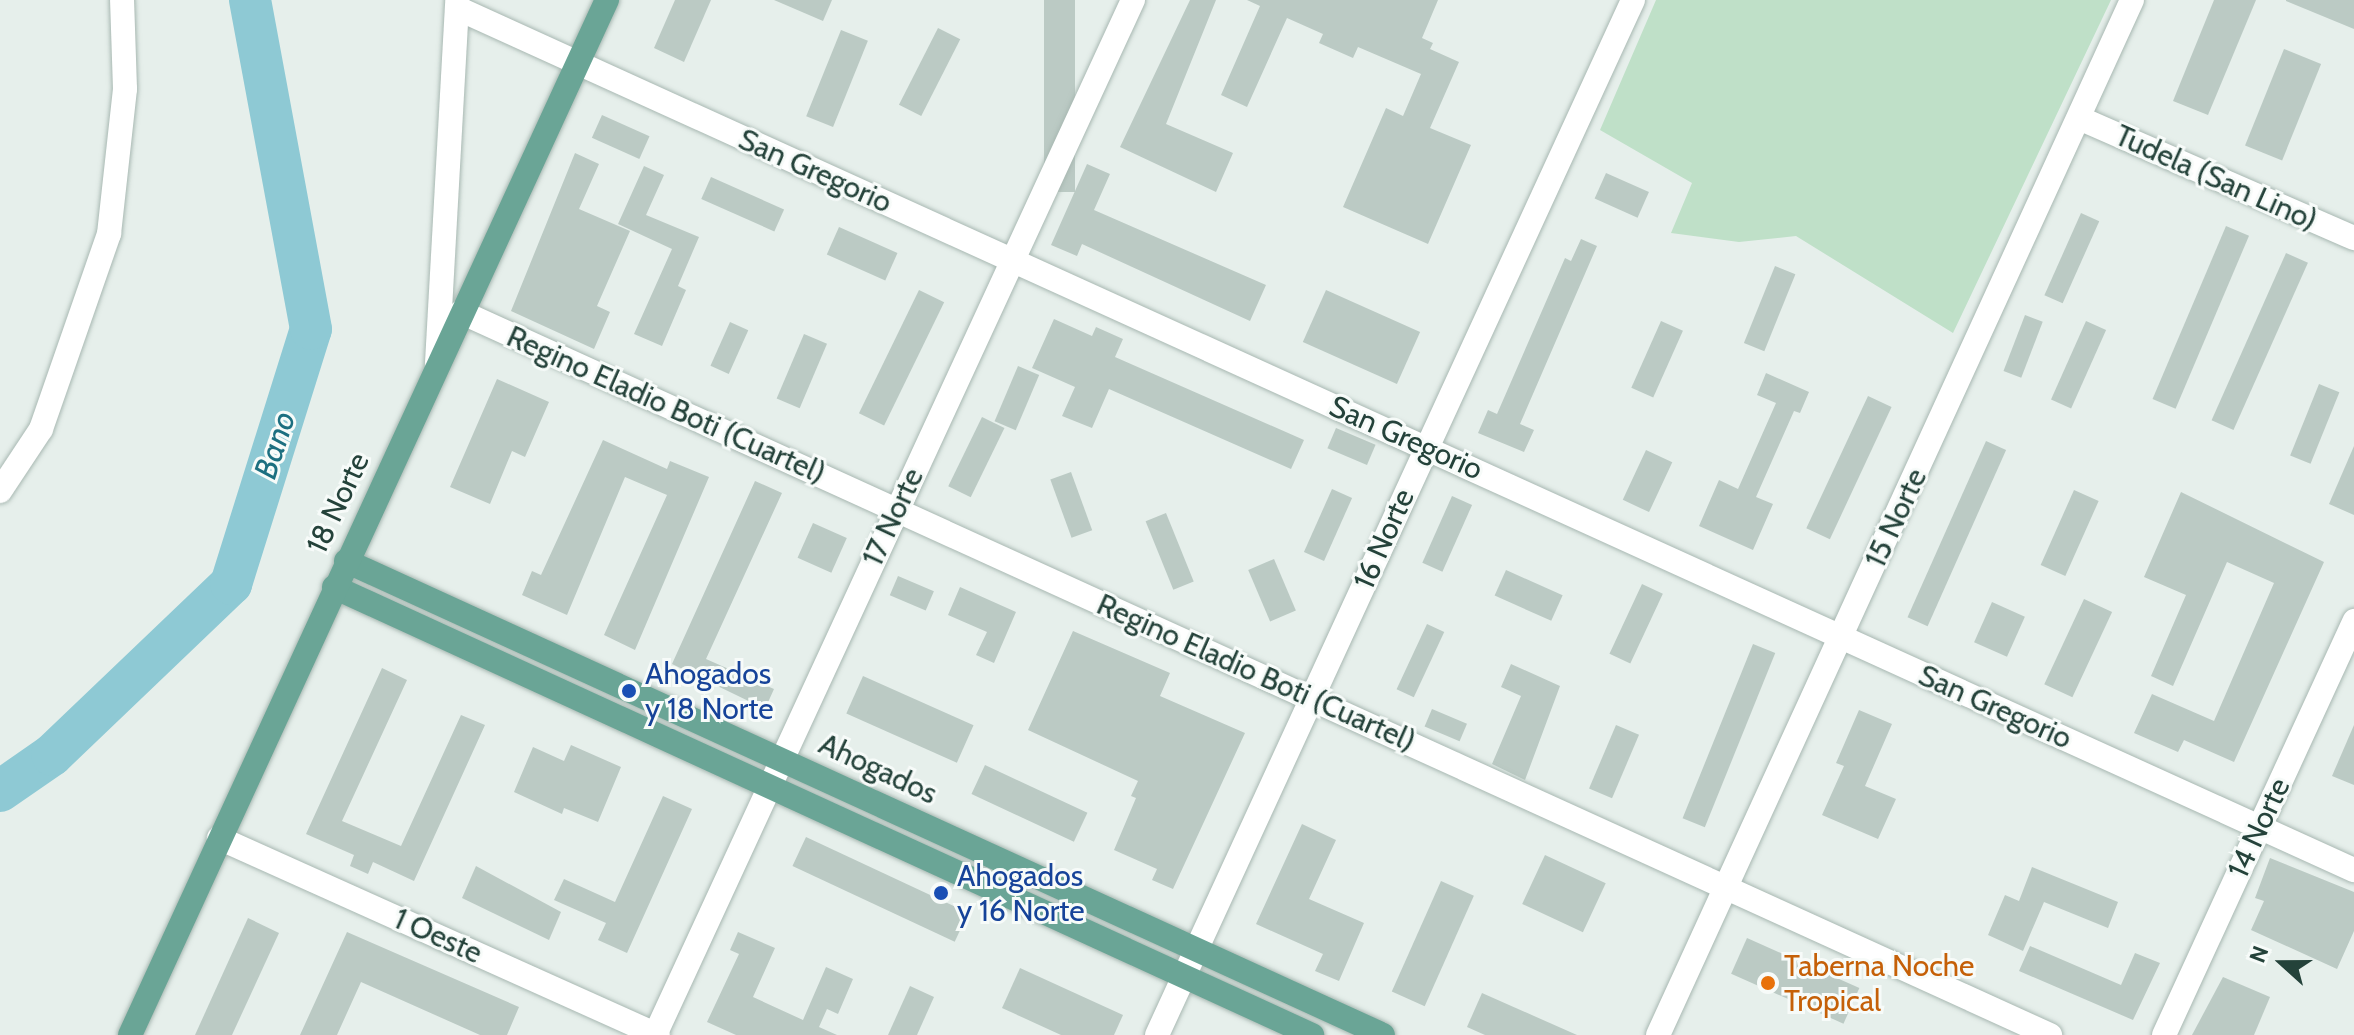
<!DOCTYPE html>
<style>
body{margin:0}
#map{position:relative;width:2354px;height:1035px;overflow:hidden;background:#e6efeb;font-family:Cabin,sans-serif}
div>[style]{position:absolute}
.green>*{inset:0;background:#bfe0c8}
.river>*{height:42px;margin:-21px;padding:0 21px;transform-origin:21px;border-radius:21px;background:#8ec9d4}
.building>*{inset:0;background:#bbcac4;transform-origin:0 0}
.roads{filter:drop-shadow(0 0 2px #a8b8b2) drop-shadow(0 0 2px #a8b8b2)}
.minor>*{height:24px;margin:-12px;padding:0 12px;transform-origin:12px;border-radius:12px;background:#fff}
.major>*{height:24px;margin:-12px;padding:0 12px;transform-origin:12px;border-radius:12px;background:#6aa596}
.dots>*{width:22px;height:22px;translate:-50% -50%;box-sizing:border-box;border:4px solid #f7fbf9;border-radius:50%}
span{translate:-50% -50%;white-space:nowrap;text-align:center;line-height:1.15;-webkit-text-stroke:6px #f7fbf9;paint-order:stroke}
.street-label{font-size:30px;color:#24423a}
.transit-label{font-size:30px;color:#164399}
.left{translate:0 -50%;text-align:left}
.food-label{font-size:30px;color:#c56008}
.water-label{font-size:32px;color:#1c6f80;font-style:italic}
.north{position:absolute;left:2242px;top:923px;width:80px;height:80px;-webkit-text-stroke:6px #f7fbf9;paint-order:stroke;rotate:291deg;font-size:22px;font-weight:700;line-height:32px;text-align:center;color:#24423a}
.north::after{content:'';display:block;margin:auto;width:28px;height:36px;background:#24423a;clip-path:polygon(50% 0,100% 100%,50% 72%,0 100%)}
</style>
<div id="map">
<div class="green">
<i style="clip-path:polygon(1656px 0,2111px 0,1953px 333px,1796px 236px,1739px 242px,1671px 233px,1692px 183px,1600px 130px)"></i>
</div>
<div class="river">
<i style="left:0;top:791px;width:63px;rotate:-34.7deg"></i>
<i style="left:52px;top:755px;width:248px;rotate:-43.7deg"></i>
<i style="left:231px;top:584px;width:267px;rotate:-72.6deg"></i>
<i style="left:311px;top:329px;width:335px;rotate:-100.5deg"></i>
</div>
<div class="building">
<i style="clip-path:polygon(675px 0,711px 0,684px 62px,654px 48px)"></i>
<i style="clip-path:polygon(774px 0,832px 0,823px 21px)"></i>
<i style="left:1044px;top:0;width:31px;height:192px"></i>
<i style="clip-path:polygon(1190px 0,1216px 0,1166px 124px,1233px 153px,1216px 192px,1120px 147px)"></i>
<i style="clip-path:polygon(1247px 0,1438px 0,1422px 38px,1433px 43px,1430px 49px,1459px 62px,1430px 128px,1471px 145px,1428px 244px,1343px 207px,1386px 108px,1403px 116px,1421px 74px,1358px 47px,1353px 58px,1319px 43px,1323px 34px,1287px 18px,1247px 107px,1221px 95px,1260px 6px)"></i>
<i style="clip-path:polygon(2214px 0,2256px 0,2208px 115px,2173px 101px)"></i>
<i style="clip-path:polygon(2286px 0,2354px 0,2354px 29px,2286px 1px)"></i>
<i style="left:938px;top:28px;width:25px;height:86px;rotate:27deg"></i>
<i style="left:841px;top:30px;width:29px;height:93px;rotate:22deg"></i>
<i style="left:2284px;top:49px;width:40px;height:104px;rotate:22deg"></i>
<i style="left:602px;top:115px;width:52px;height:25px;rotate:24deg"></i>
<i style="clip-path:polygon(575px 153px,599px 164px,579px 209px,630px 231px,597px 306px,610px 312px,594px 349px,511px 311px)"></i>
<i style="clip-path:polygon(1087px 164px,1110px 174px,1094px 210px,1266px 285px,1250px 321px,1082px 244px,1077px 256px,1051px 245px)"></i>
<i style="clip-path:polygon(644px 166px,664px 175px,646px 215px,699px 237px,678px 286px,686px 290px,662px 346px,634px 334px,672px 249px,618px 224px)"></i>
<i style="left:1606px;top:173px;width:47px;height:28px;rotate:24deg"></i>
<i style="left:711px;top:177px;width:80px;height:24px;rotate:24deg"></i>
<i style="left:2081px;top:213px;width:20px;height:90px;rotate:24deg"></i>
<i style="left:2226px;top:226px;width:25px;height:188px;rotate:23deg"></i>
<i style="left:839px;top:227px;width:64px;height:30px;rotate:24deg"></i>
<i style="clip-path:polygon(1581px 239px,1597px 246px,1520px 424px,1534px 430px,1524px 452px,1478px 433px,1488px 410px,1497px 414px,1565px 258px,1571px 261px)"></i>
<i style="left:2286px;top:253px;width:24px;height:183px;rotate:24deg"></i>
<i style="left:1775px;top:266px;width:22px;height:83px;rotate:22deg"></i>
<i style="left:919px;top:290px;width:28px;height:137px;rotate:26deg"></i>
<i style="left:1326px;top:290px;width:103px;height:57px;rotate:24deg"></i>
<i style="left:2025px;top:315px;width:19px;height:60px;rotate:21deg"></i>
<i style="clip-path:polygon(1054px 319px,1092px 336px,1096px 327px,1123px 339px,1115px 357px,1304px 440px,1291px 469px,1109px 389px,1092px 428px,1062px 416px,1075px 387px,1032px 368px)"></i>
<i style="left:1661px;top:321px;width:24px;height:73px;rotate:24deg"></i>
<i style="left:2086px;top:321px;width:22px;height:86px;rotate:24deg"></i>
<i style="left:730px;top:322px;width:20px;height:48px;rotate:24deg"></i>
<i style="left:804px;top:334px;width:25px;height:70px;rotate:23deg"></i>
<i style="left:1018px;top:366px;width:23px;height:60px;rotate:23deg"></i>
<i style="clip-path:polygon(1766px 373px,1809px 392px,1800px 413px,1794px 411px,1756px 497px,1773px 504px,1753px 550px,1699px 526px,1719px 480px,1738px 489px,1776px 403px,1757px 395px)"></i>
<i style="clip-path:polygon(497px 379px,549px 402px,525px 457px,512px 451px,490px 504px,450px 487px)"></i>
<i style="left:2319px;top:384px;width:22px;height:77px;rotate:22deg"></i>
<i style="left:1868px;top:396px;width:26px;height:146px;rotate:25deg"></i>
<i style="left:982px;top:417px;width:25px;height:77px;rotate:26deg"></i>
<i style="left:1336px;top:428px;width:43px;height:22px;rotate:23deg"></i>
<i style="clip-path:polygon(603px 440px,667px 469px,670px 461px,709px 477px,635px 650px,604px 635px,667px 495px,625px 477px,567px 615px,522px 595px,532px 571px,541px 575px)"></i>
<i style="left:1986px;top:441px;width:22px;height:193px;rotate:24deg"></i>
<i style="clip-path:polygon(2354px 446px,2354px 515px,2329px 504px)"></i>
<i style="left:1646px;top:450px;width:29px;height:55px;rotate:25deg"></i>
<i style="left:1071px;top:472px;width:62px;height:22px;rotate:70deg"></i>
<i style="clip-path:polygon(755px 481px,782px 493px,706px 659px,774px 689px,765px 709px,672px 664px)"></i>
<i style="left:1332px;top:489px;width:22px;height:69px;rotate:24deg"></i>
<i style="left:2074px;top:490px;width:27px;height:82px;rotate:24deg"></i>
<i style="clip-path:polygon(2181px 492px,2324px 562px,2234px 762px,2184px 740px,2178px 752px,2134px 733px,2152px 694px,2214px 721px,2274px 583px,2227px 562px,2173px 686px,2151px 676px,2186px 595px,2144px 577px)"></i>
<i style="left:1452px;top:496px;width:22px;height:73px;rotate:24deg"></i>
<i style="left:1166px;top:513px;width:74px;height:22px;rotate:68deg"></i>
<i style="left:813px;top:523px;width:37px;height:38px;rotate:24deg"></i>
<i style="left:1274px;top:559px;width:56px;height:28px;rotate:67deg"></i>
<i style="left:1506px;top:570px;width:62px;height:28px;rotate:24deg"></i>
<i style="left:898px;top:576px;width:39px;height:21px;rotate:23deg"></i>
<i style="left:1642px;top:584px;width:23px;height:77px;rotate:25deg"></i>
<i style="clip-path:polygon(960px 587px,1016px 612px,994px 663px,976px 655px,987px 632px,948px 615px)"></i>
<i style="left:2084px;top:599px;width:31px;height:94px;rotate:25deg"></i>
<i style="left:1992px;top:602px;width:36px;height:44px;rotate:24deg"></i>
<i style="left:1427px;top:624px;width:19px;height:72px;rotate:25deg"></i>
<i style="clip-path:polygon(1073px 631px,1170px 673px,1160px 696px,1245px 733px,1173px 889px,1152px 880px,1157px 869px,1114px 850px,1136px 798px,1131px 796px,1138px 781px,1028px 730px)"></i>
<i style="left:1753px;top:644px;width:24px;height:188px;rotate:22deg"></i>
<i style="clip-path:polygon(1511px 664px,1560px 686px,1525px 780px,1492px 764px,1521px 696px,1501px 687px)"></i>
<i style="clip-path:polygon(382px 668px,407px 680px,342px 821px,401px 846px,461px 715px,485px 725px,414px 881px,373px 862px,368px 874px,350px 866px,354px 855px,306px 834px)"></i>
<i style="left:863px;top:676px;width:121px;height:41px;rotate:24deg"></i>
<i style="left:1432px;top:709px;width:38px;height:19px;rotate:23deg"></i>
<i style="clip-path:polygon(1859px 710px,1892px 724px,1865px 786px,1896px 799px,1878px 839px,1822px 815px,1844px 766px,1836px 763px)"></i>
<i style="left:1616px;top:725px;width:25px;height:69px;rotate:23deg"></i>
<i style="clip-path:polygon(2354px 725px,2354px 785px,2332px 776px)"></i>
<i style="clip-path:polygon(571px 745px,621px 767px,598px 822px,564px 808px,562px 814px,514px 792px,533px 747px,564px 761px)"></i>
<i style="left:985px;top:765px;width:113px;height:32px;rotate:25deg"></i>
<i style="clip-path:polygon(663px 796px,692px 809px,627px 953px,598px 940px,606px 923px,554px 900px,564px 879px,615px 902px)"></i>
<i style="clip-path:polygon(1302px 824px,1336px 840px,1309px 899px,1364px 923px,1339px 981px,1315px 971px,1323px 954px,1256px 924px)"></i>
<i style="left:806px;top:837px;width:179px;height:32px;rotate:25deg"></i>
<i style="left:1545px;top:855px;width:67px;height:54px;rotate:25deg"></i>
<i style="clip-path:polygon(2270px 858px,2354px 892px,2354px 931px,2337px 969px,2251px 930px,2264px 901px,2255px 898px)"></i>
<i style="clip-path:polygon(476px 866px,561px 912px,549px 940px,462px 898px)"></i>
<i style="clip-path:polygon(2032px 867px,2118px 902px,2108px 928px,2044px 902px,2023px 951px,1988px 935px,2005px 895px,2019px 901px)"></i>
<i style="left:1441px;top:881px;width:36px;height:121px;rotate:24deg"></i>
<i style="clip-path:polygon(248px 918px,279px 933px,232px 1035px,195px 1035px)"></i>
<i style="clip-path:polygon(347px 932px,519px 1007px,507px 1035px,480px 1035px,361px 982px,337px 1035px,300px 1035px)"></i>
<i style="clip-path:polygon(738px 932px,775px 948px,753px 997px,803px 1020px,826px 967px,853px 979px,838px 1014px,827px 1009px,819px 1027px,837px 1035px,736px 1035px,707px 1022px,739px 954px,730px 950px)"></i>
<i style="left:1747px;top:938px;width:123px;height:39px;rotate:24deg"></i>
<i style="clip-path:polygon(2030px 946px,2121px 985px,2135px 953px,2160px 963px,2133px 1020px,2019px 971px)"></i>
<i style="clip-path:polygon(1020px 968px,1123px 1015px,1114px 1035px,1061px 1035px,1002px 1008px)"></i>
<i style="clip-path:polygon(2223px 977px,2270px 997px,2254px 1035px,2192px 1035px)"></i>
<i style="clip-path:polygon(910px 986px,934px 997px,917px 1035px,888px 1035px)"></i>
<i style="clip-path:polygon(1482px 993px,1577px 1035px,1485px 1035px,1467px 1027px)"></i>
</div>
<div class="roads">
<div class="minor">
<i style="left:457px;top:8px;width:2084px;rotate:24.44deg"></i>
<i style="left:2079px;top:118px;width:300px;rotate:23.6deg"></i>
<i style="left:461px;top:312px;width:1746px;rotate:24.47deg"></i>
<i style="left:437px;top:363px;width:364px;rotate:-86.8deg"></i>
<i style="left:0;top:491px;width:74px;rotate:-56.5deg"></i>
<i style="left:41px;top:429px;width:207px;rotate:-70.8deg"></i>
<i style="left:109px;top:234px;width:146px;rotate:-83.7deg"></i>
<i style="left:125px;top:89px;width:89px;rotate:-91.9deg"></i>
<i style="left:219px;top:838px;width:481px;rotate:24.2deg"></i>
<i style="left:655px;top:1035px;width:1140px;rotate:-65.21deg"></i>
<i style="left:1157px;top:1035px;width:1139px;rotate:-65.3deg"></i>
<i style="left:1658px;top:1035px;width:1138px;rotate:-65.39deg"></i>
<i style="left:2164px;top:1035px;width:456px;rotate:-65.3deg"></i>
</div>
<div class="major">
<i style="left:346px;top:561px;width:1140px;rotate:24.56deg"></i>
<i style="left:334px;top:587px;width:1076px;rotate:24.61deg"></i>
<i style="left:130px;top:1035px;width:1140px;rotate:-65.26deg"></i>
</div>
</div>
<div class="dots">
<i style="left:629px;top:691px;background:#1a4fb4"></i>
<i style="left:941px;top:893px;background:#1a4fb4"></i>
<i style="left:1768px;top:983px;background:#e8710a"></i>
</div>
<div class="street-label">
<span style="left:815px;top:171px;rotate:24deg">San Gregorio</span>
<span style="left:2216px;top:178px;rotate:24deg">Tudela (San Lino)</span>
<span style="left:666px;top:405px;rotate:24deg">Regino Eladio Boti (Cuartel)</span>
<span style="left:1406px;top:438px;rotate:24deg">San Gregorio</span>
<span style="left:338px;top:503px;rotate:-65deg">18 Norte</span>
<span style="left:893px;top:517px;rotate:-65deg">17 Norte</span>
<span style="left:1896px;top:518px;rotate:-65deg">15 Norte</span>
<span style="left:1384px;top:539px;rotate:-66deg">16 Norte</span>
<span style="left:1256px;top:673px;rotate:24deg">Regino Eladio Boti (Cuartel)</span>
<span style="left:1995px;top:707px;rotate:24deg">San Gregorio</span>
<span style="left:878px;top:769px;rotate:25deg">Ahogados</span>
<span style="left:2259px;top:828px;rotate:-65deg">14 Norte</span>
<span style="left:438px;top:936px;rotate:24deg">1 Oeste</span>
</div>
<div class="transit-label">
<span class="left" style="left:645px;top:691px">Ahogados<br>y 18 Norte</span>
<span class="left" style="left:957px;top:893px">Ahogados<br>y 16 Norte</span>
</div>
<div class="food-label">
<span class="left" style="left:1784px;top:983px">Taberna Noche<br>Tropical</span>
</div>
<div class="water-label">
<span style="left:275px;top:445px;rotate:-72deg">Bano</span>
</div>
<div class="north">N</div>
</div>
